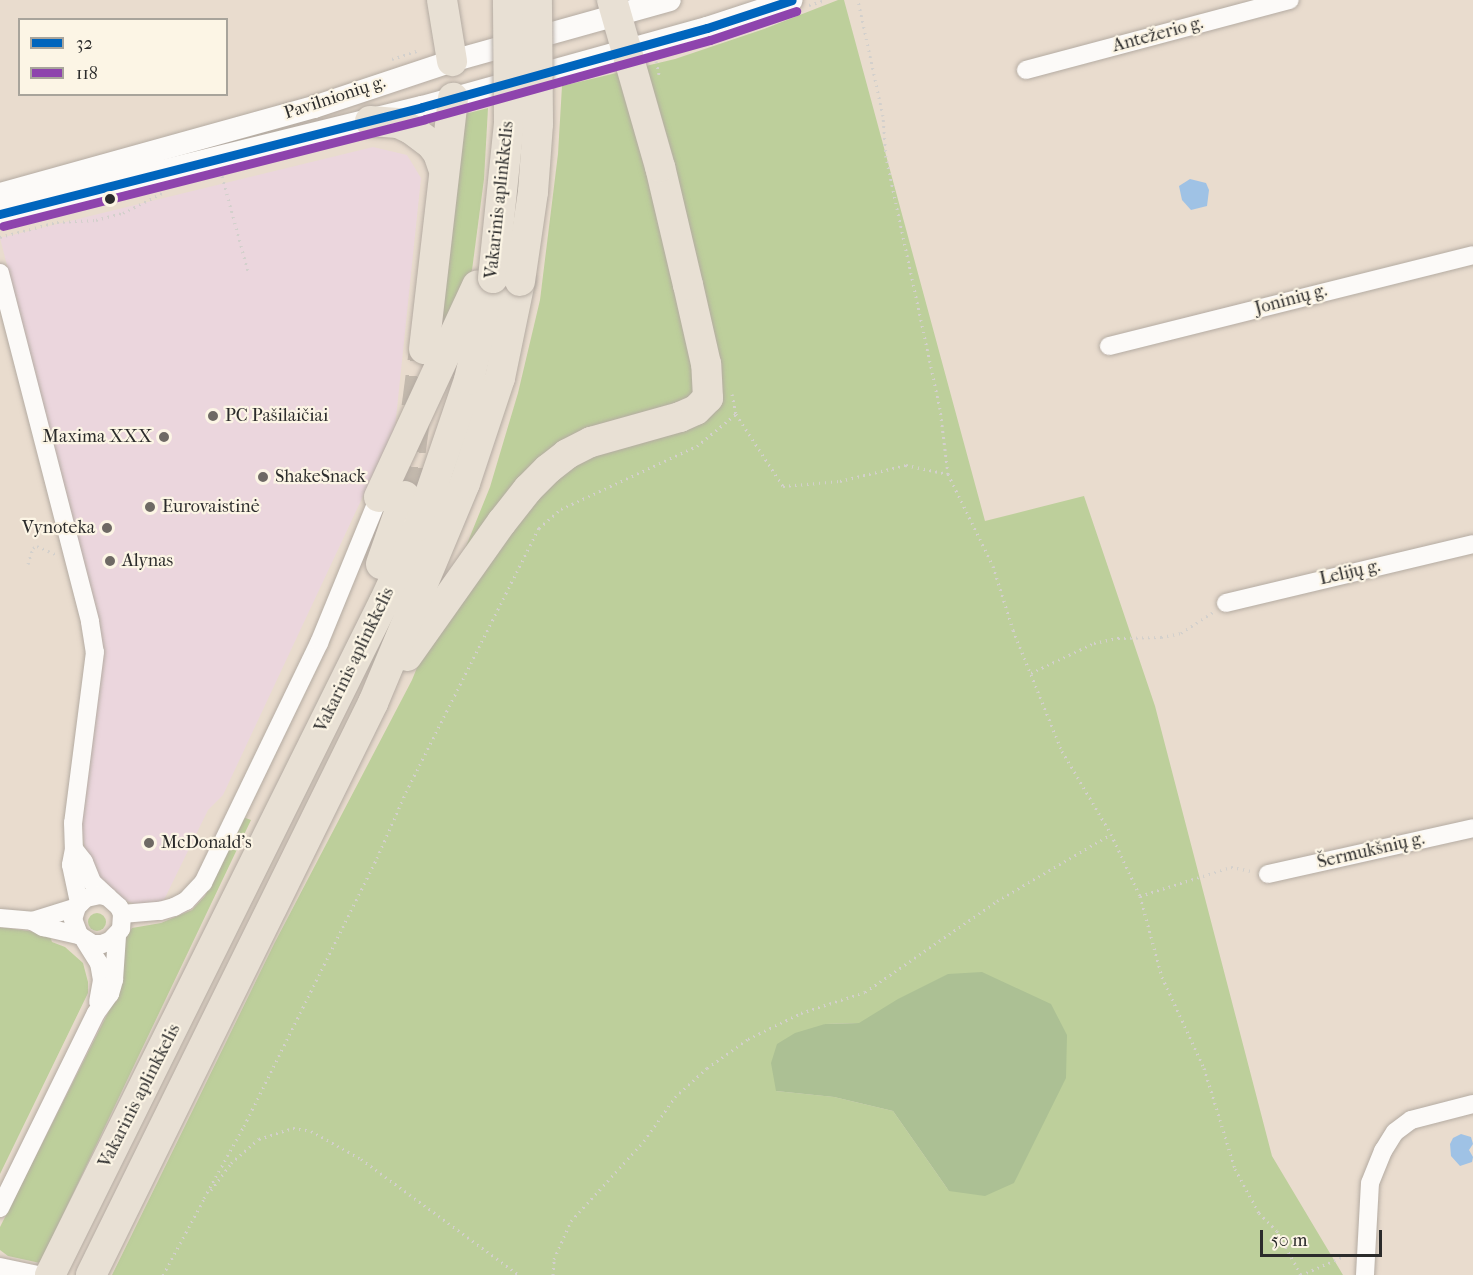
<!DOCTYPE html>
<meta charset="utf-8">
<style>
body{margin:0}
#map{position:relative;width:1473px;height:1275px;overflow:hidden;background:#e9dcce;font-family:"IM FELL French Canon",serif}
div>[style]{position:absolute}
.built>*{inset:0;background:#ebd6dd}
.green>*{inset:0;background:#bdcf9b}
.round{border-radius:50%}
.forest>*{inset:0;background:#acc094}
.water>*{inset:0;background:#9fc2e5}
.trunk-tunnel>*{height:30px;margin-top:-15px;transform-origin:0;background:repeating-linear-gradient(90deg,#c3b9ad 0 30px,transparent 0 45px)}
.path>*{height:3px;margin-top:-1.5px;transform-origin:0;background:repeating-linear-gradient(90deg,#d3d0cc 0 1.5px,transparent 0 6px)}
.roads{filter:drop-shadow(0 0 2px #b4aba2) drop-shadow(0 0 2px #b4aba2)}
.minor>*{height:18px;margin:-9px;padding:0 9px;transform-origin:9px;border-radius:9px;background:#fcfaf8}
.tertiary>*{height:22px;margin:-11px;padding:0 11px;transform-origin:11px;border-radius:11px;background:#fcfaf8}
.trunk>*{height:30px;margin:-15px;padding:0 15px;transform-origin:15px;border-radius:15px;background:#e8e0d4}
.bridges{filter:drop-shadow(0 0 2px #b4aba2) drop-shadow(0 0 2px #b4aba2)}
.trunk-bridge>*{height:30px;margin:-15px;padding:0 15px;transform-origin:15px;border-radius:15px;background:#e8e0d4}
.bus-1>*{height:9px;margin:-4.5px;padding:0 4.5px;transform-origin:4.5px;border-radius:4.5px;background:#0065bd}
.bus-2>*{height:9px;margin:-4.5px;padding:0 4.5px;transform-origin:4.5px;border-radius:4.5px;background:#8e44ad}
.dots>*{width:16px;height:16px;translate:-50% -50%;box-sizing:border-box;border:3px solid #fcf5e5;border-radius:50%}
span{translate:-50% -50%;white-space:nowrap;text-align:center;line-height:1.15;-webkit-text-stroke:4.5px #fcf5e5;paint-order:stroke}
.street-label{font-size:18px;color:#2b2b2b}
.poi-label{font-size:18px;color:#2b2b2b}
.left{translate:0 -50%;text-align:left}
.right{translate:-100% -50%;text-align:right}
.legend{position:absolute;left:18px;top:18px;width:210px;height:78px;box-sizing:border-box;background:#fcf5e5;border:2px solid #a8a49b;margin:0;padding:8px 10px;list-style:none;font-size:18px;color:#2b2b2b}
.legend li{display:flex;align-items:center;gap:12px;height:30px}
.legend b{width:30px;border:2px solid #a8a49b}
.scale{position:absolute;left:1260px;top:1230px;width:122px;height:27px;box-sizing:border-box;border:3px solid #2b2b2b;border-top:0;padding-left:8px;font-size:18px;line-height:21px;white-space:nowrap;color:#2b2b2b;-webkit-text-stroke:4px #fcf5e5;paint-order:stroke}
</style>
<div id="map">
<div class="built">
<i style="clip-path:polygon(373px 147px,407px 155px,421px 178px,395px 428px,223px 795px,208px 810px,162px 904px,139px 905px,121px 899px,97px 882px,86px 856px,81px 823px,100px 658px,100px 628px,0 238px)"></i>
</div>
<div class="green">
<i style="clip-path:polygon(evenodd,838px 0,844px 0,985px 521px,1084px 496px,1155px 706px,1272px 1156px,1343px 1275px,112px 1275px,274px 944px,412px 680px,490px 487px,518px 393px,540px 300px,558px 154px,562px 86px,675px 59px,764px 29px,838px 0,859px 1023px,949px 1191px,893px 1111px,834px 1097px,776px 1091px,825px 1024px,859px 1023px)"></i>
<i style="clip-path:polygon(488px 108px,484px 179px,472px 270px,436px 350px,465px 114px)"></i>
<i style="clip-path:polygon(243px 817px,251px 820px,40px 1263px,8px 1256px,0 1250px,0 1227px,114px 1001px,121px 949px,128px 934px,132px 928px,161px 923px,192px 910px,205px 896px)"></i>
<i class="round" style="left:88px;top:913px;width:18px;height:18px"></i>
<i style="clip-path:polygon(0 927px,49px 934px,52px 942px,65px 947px,83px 963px,88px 982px,88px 993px,0 1174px)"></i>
</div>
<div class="forest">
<i style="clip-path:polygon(982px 972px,1051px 1004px,1067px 1035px,1066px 1078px,1014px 1183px,985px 1196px,949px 1191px,893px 1111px,834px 1097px,776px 1091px,771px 1063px,777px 1044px,795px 1033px,825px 1024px,859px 1023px,898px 999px,948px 974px)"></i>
</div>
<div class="water">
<i style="clip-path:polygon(1190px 179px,1206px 183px,1209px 190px,1207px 206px,1191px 210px,1182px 200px,1179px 186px)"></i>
<i style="clip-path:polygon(1461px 1134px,1471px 1137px,1473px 1144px,1469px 1150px,1473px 1157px,1472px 1162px,1460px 1166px,1451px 1156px,1450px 1144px,1453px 1138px)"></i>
</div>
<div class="trunk-tunnel">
<i style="left:405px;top:496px;width:148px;rotate:-82.6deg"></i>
</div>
<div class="path">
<i style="left:809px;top:5px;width:17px;rotate:-17deg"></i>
<i style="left:392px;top:59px;width:26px;rotate:-18deg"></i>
<i style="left:656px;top:61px;width:17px;rotate:77deg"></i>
<i style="left:222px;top:176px;width:98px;rotate:74.7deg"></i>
<i style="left:0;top:237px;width:59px;rotate:-14.7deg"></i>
<i style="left:57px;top:222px;width:39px;rotate:-3deg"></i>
<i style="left:96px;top:220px;width:28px;rotate:-15deg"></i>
<i style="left:123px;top:213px;width:46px;rotate:-27.1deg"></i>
<i style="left:732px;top:394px;width:20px;rotate:79deg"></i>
<i style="left:736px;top:414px;width:86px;rotate:56.9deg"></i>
<i style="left:783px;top:486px;width:57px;rotate:-5deg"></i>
<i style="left:840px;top:481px;width:68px;rotate:-13.6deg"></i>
<i style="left:906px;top:465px;width:43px;rotate:12.1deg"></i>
<i style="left:948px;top:474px;width:65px;rotate:-97deg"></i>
<i style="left:940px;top:409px;width:258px;rotate:-102.1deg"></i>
<i style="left:886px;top:157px;width:41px;rotate:-94.2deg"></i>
<i style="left:883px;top:116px;width:119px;rotate:-102.2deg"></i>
<i style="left:948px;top:474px;width:102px;rotate:63.9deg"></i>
<i style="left:993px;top:566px;width:67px;rotate:72.6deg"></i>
<i style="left:1013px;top:630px;width:131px;rotate:68deg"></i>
<i style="left:1062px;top:751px;width:96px;rotate:59.4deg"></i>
<i style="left:1111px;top:834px;width:68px;rotate:64.9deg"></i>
<i style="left:1140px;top:896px;width:84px;rotate:74.8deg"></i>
<i style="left:1162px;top:977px;width:100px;rotate:65.2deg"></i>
<i style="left:1204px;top:1068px;width:106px;rotate:72.9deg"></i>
<i style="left:1235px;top:1169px;width:50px;rotate:61.4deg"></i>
<i style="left:1259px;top:1213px;width:25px;rotate:45deg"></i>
<i style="left:1277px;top:1231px;width:50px;rotate:61.4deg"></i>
<i style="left:28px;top:564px;width:17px;rotate:-73deg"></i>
<i style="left:33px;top:548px;width:4px;rotate:-27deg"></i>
<i style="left:37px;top:546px;width:20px;rotate:24deg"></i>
<i style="left:1031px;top:673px;width:70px;rotate:-25.5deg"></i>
<i style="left:1094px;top:643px;width:25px;rotate:-12deg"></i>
<i style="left:1118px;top:638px;width:43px;rotate:-1.3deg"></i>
<i style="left:1161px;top:637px;width:20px;rotate:-11deg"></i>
<i style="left:1181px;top:633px;width:38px;rotate:-33deg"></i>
<i style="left:1140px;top:896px;width:96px;rotate:-17.7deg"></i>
<i style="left:1231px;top:867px;width:21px;rotate:11deg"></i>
<i style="left:211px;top:1190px;width:34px;rotate:-53deg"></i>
<i style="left:231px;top:1163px;width:37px;rotate:-41deg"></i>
<i style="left:259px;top:1139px;width:36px;rotate:-18deg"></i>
<i style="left:293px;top:1128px;width:18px;rotate:9deg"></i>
<i style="left:311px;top:1131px;width:57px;rotate:29.2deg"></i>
<i style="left:361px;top:1159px;width:196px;rotate:36.3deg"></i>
<i style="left:204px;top:1198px;width:82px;rotate:-60.9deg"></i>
<i style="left:244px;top:1126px;width:299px;rotate:-63.6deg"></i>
<i style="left:377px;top:858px;width:72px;rotate:-66.3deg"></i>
<i style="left:406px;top:792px;width:296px;rotate:-63.3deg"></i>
<i style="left:539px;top:528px;width:29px;rotate:-41deg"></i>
<i style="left:561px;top:509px;width:150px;rotate:-24.9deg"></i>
<i style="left:697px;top:446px;width:50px;rotate:-39.4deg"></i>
<i style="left:163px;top:1275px;width:89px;rotate:-61.7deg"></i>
<i style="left:553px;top:1275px;width:16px;rotate:-86deg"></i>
<i style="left:554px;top:1259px;width:42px;rotate:-65.9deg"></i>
<i style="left:571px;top:1221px;width:108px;rotate:-47.6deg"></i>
<i style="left:644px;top:1141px;width:54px;rotate:-54.8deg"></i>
<i style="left:675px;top:1097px;width:43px;rotate:-42.2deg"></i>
<i style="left:707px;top:1068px;width:50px;rotate:-35.3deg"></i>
<i style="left:748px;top:1039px;width:59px;rotate:-26.1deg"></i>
<i style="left:801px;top:1013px;width:67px;rotate:-18.2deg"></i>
<i style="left:865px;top:992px;width:160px;rotate:-34.6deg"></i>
<i style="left:997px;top:901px;width:132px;rotate:-30.4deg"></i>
<i style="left:1301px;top:1275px;width:52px;rotate:-23.6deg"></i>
</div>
<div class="roads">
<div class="minor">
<i style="left:1026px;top:70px;width:273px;rotate:-14.9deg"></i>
<i style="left:0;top:273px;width:360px;rotate:75.5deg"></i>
<i style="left:90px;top:622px;width:30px;rotate:81deg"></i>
<i style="left:95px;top:652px;width:172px;rotate:97.3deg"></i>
<i style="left:73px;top:823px;width:26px;rotate:88deg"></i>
<i style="left:74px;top:849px;width:16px;rotate:101deg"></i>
<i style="left:71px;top:865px;width:40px;rotate:78deg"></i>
<i style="left:1109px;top:346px;width:375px;rotate:-14deg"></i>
<i style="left:1226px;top:603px;width:254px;rotate:-13.4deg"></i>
<i style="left:74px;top:849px;width:16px;rotate:52deg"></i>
<i style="left:84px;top:862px;width:22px;rotate:68deg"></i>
<i style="left:92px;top:882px;width:22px;rotate:43deg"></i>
<i style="left:1268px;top:874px;width:210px;rotate:-12.6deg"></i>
<i style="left:122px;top:914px;width:38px;rotate:-5deg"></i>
<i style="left:160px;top:911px;width:15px;rotate:-16deg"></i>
<i style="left:174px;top:907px;width:13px;rotate:-27deg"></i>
<i style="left:186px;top:901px;width:25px;rotate:-47deg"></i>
<i style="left:203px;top:883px;width:267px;rotate:-64.2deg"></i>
<i style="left:319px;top:643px;width:158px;rotate:-67.7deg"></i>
<i style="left:0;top:918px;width:32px;rotate:5deg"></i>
<i style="left:32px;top:921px;width:13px;rotate:29deg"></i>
<i style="left:43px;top:927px;width:37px;rotate:13deg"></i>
<i style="left:79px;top:935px;width:17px;rotate:33deg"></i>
<i style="left:93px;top:944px;width:9px"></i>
<i style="left:102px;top:944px;width:9px;rotate:-21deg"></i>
<i style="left:110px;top:941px;width:16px;rotate:-47deg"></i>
<i style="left:121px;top:929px;width:15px;rotate:-86deg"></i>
<i style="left:122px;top:914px;width:8px;rotate:-113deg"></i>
<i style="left:119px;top:907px;width:15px;rotate:-138deg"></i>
<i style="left:108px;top:897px;width:8px;rotate:-166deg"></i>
<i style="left:100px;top:895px;width:14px;rotate:168deg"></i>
<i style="left:86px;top:898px;width:13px;rotate:135deg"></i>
<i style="left:77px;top:907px;width:13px;rotate:108deg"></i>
<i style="left:73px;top:919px;width:17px;rotate:69deg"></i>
<i style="left:32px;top:921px;width:47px;rotate:-17.3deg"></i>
<i style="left:85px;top:941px;width:26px;rotate:58deg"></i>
<i style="left:99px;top:963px;width:17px;rotate:80deg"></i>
<i style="left:102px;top:980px;width:22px;rotate:100deg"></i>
<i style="left:0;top:1208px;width:217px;rotate:-63.8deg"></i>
<i style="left:96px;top:1013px;width:24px;rotate:-54deg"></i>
<i style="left:110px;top:994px;width:15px;rotate:-74deg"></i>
<i style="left:114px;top:980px;width:44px;rotate:-86.1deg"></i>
<i style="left:0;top:1267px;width:40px;rotate:12deg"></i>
<i style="left:1365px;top:1275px;width:92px;rotate:-86.9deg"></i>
<i style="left:1370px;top:1183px;width:35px;rotate:-68deg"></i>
<i style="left:1383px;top:1151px;width:22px;rotate:-58deg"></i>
<i style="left:1395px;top:1132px;width:20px;rotate:-37deg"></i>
<i style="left:1411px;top:1120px;width:64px;rotate:-14.5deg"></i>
</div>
<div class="tertiary">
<i style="left:0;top:194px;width:326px;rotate:-15.5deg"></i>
<i style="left:314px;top:107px;width:145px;rotate:-18.4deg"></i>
<i style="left:452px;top:61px;width:226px;rotate:-15.6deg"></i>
<i style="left:0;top:214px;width:114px;rotate:-15.3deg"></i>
<i style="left:110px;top:184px;width:321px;rotate:-13.9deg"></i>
<i style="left:422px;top:107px;width:296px;rotate:-15.5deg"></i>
<i style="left:707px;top:28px;width:89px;rotate:-18.2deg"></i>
</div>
<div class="trunk">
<i style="left:442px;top:0;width:62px;rotate:80.7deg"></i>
<i style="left:370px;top:121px;width:28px;rotate:4deg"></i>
<i style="left:398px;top:123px;width:14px;rotate:25deg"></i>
<i style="left:411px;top:129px;width:25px;rotate:37deg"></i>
<i style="left:431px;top:144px;width:11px;rotate:52deg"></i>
<i style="left:438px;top:153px;width:18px;rotate:71deg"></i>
<i style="left:424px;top:349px;width:253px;rotate:-83.4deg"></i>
<i style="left:379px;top:497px;width:233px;rotate:-65.1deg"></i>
<i style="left:381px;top:564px;width:72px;rotate:-70.6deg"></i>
<i style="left:407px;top:656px;width:164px;rotate:-54.7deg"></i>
<i style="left:502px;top:522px;width:42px;rotate:-51.8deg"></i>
<i style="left:528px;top:489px;width:28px;rotate:-45deg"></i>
<i style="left:548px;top:469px;width:24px;rotate:-38deg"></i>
<i style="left:567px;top:454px;width:27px;rotate:-27deg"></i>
<i style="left:591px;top:442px;width:92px;rotate:-15.7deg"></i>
<i style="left:680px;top:417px;width:17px;rotate:-24deg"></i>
<i style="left:696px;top:410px;width:17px;rotate:-45deg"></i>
<i style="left:708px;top:398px;width:34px;rotate:-93deg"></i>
<i style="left:706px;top:364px;width:81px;rotate:-102.8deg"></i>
<i style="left:688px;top:285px;width:121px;rotate:-103.3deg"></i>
<i style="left:660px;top:167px;width:174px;rotate:-106deg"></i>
<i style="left:50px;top:1275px;width:751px;rotate:-63.61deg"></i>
<i style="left:384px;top:602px;width:84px;rotate:-65.3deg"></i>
<i style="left:419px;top:526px;width:154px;rotate:-71.1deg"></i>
<i style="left:469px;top:380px;width:105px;rotate:-76.8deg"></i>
<i style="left:91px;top:1275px;width:638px;rotate:-63.76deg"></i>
<i style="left:373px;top:703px;width:238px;rotate:-67.3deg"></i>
<i style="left:465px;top:483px;width:111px;rotate:-71.6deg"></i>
<i style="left:500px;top:378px;width:99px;rotate:-78.3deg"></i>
</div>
</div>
<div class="bridges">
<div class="trunk-bridge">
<i style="left:493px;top:278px;width:157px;rotate:-84.1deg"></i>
<i style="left:509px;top:122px;width:122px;rotate:-90.5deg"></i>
<i style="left:520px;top:281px;width:90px;rotate:-81.7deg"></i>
<i style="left:533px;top:192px;width:68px;rotate:-85.8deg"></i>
<i style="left:538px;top:124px;width:124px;rotate:-90.5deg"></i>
</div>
</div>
<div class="bus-1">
<i style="left:0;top:214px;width:435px;rotate:-14.2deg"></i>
<i style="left:422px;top:107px;width:296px;rotate:-15.5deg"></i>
<i style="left:707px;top:28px;width:89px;rotate:-18.2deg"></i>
</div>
<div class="bus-2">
<i style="left:3px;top:226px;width:435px;rotate:-14.2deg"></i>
<i style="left:425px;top:119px;width:296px;rotate:-15.5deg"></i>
<i style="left:710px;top:40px;width:91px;rotate:-18.6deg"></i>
</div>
<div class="dots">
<i style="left:110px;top:199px;background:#2b2b2b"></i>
<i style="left:213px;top:416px;background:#6e6964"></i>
<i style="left:164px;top:437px;background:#6e6964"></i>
<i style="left:263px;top:477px;background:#6e6964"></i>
<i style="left:150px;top:507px;background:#6e6964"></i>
<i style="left:107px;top:528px;background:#6e6964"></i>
<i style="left:110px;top:561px;background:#6e6964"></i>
<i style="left:149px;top:843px;background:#6e6964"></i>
</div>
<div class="street-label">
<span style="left:1158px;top:35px;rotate:-15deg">Antežerio g.</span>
<span style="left:335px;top:98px;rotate:-18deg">Pavilnionių g.</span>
<span style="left:500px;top:200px;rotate:-84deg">Vakarinis aplinkkelis</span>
<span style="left:1291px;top:300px;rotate:-15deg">Joninių g.</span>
<span style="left:1350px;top:573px;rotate:-13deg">Lelijų g.</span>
<span style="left:355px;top:660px;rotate:-64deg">Vakarinis aplinkkelis</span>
<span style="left:1371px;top:851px;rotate:-13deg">Šermukšnių g.</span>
<span style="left:140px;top:1096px;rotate:-63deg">Vakarinis aplinkkelis</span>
</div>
<div class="poi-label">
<span class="left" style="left:225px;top:416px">PC Pašilaičiai</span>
<span class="right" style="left:152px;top:437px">Maxima XXX</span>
<span class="left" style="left:275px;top:477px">ShakeSnack</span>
<span class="left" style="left:162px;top:507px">Eurovaistinė</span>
<span class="right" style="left:95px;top:528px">Vynoteka</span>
<span class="left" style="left:122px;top:561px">Alynas</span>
<span class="left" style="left:161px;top:843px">McDonald's</span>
</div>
<ul class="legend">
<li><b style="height:8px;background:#0065bd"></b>32</li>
<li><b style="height:8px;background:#8e44ad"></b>118</li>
</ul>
<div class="scale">50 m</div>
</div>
